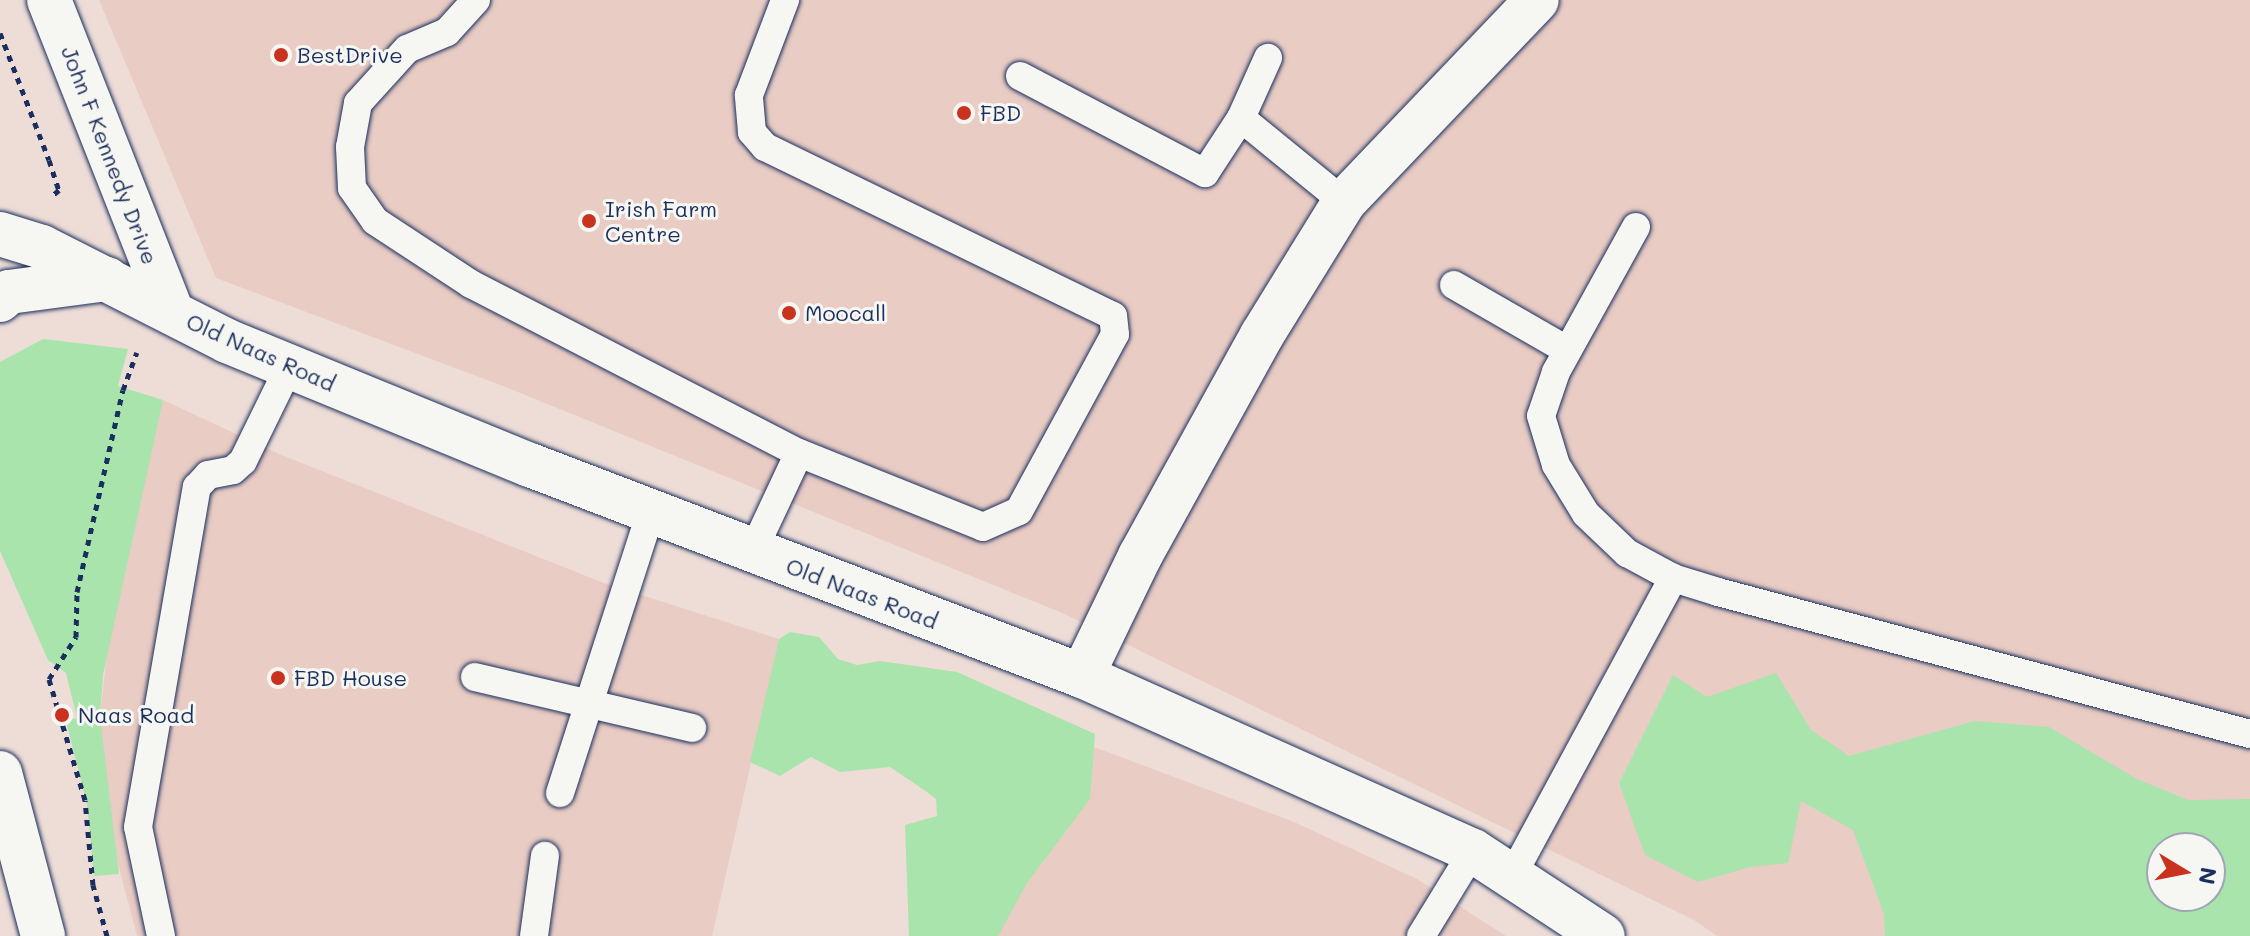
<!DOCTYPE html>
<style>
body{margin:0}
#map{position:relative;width:2250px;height:936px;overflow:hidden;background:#eeddd7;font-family:Mali,sans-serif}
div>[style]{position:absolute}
.built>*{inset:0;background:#e9ccc4}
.green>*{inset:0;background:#a8e4ab}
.path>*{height:5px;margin-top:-2.5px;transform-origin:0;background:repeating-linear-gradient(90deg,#1b2f5e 0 6px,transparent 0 12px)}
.roads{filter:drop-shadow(0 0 2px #1b2f5e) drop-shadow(0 0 2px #1b2f5e)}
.service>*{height:28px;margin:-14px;padding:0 14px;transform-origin:14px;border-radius:14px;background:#f6f6f2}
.minor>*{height:44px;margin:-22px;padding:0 22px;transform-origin:22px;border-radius:22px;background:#f6f6f2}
.tertiary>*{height:44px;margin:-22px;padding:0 22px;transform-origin:22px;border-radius:22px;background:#f6f6f2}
.secondary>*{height:44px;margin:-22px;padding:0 22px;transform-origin:22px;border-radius:22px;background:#f6f6f2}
.dots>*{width:22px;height:22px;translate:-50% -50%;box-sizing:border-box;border:4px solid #f6f6f2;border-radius:50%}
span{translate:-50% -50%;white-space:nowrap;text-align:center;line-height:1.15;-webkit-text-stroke:6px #f6f6f2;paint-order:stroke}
.poi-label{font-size:22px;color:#1b2f5e}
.left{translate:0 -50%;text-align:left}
.street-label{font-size:22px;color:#1b2f5e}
.north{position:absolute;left:2146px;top:832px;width:80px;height:80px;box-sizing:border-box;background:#f6f6f2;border:2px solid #9ea6b7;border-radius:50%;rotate:100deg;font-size:22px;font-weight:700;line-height:32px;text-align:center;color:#1b2f5e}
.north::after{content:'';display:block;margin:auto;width:28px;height:36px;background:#c8321e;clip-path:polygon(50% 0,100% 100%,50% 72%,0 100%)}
</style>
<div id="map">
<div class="built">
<i style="clip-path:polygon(evenodd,99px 0,2250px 0,2250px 936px,1717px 936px,1694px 920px,1060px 612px,503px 386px,216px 278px,99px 0,2162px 848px,2210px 848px,2210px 896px,2162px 896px,2162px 848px)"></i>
<i style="clip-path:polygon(163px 400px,279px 454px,604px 583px,779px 639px,712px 936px,137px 936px,106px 818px,100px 717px,108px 643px)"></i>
<i style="clip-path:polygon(1078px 741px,1294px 822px,1417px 879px,1506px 936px,960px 936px)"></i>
</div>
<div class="green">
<i style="clip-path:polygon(43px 339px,128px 349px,118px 386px,163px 400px,103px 675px,100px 717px,119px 874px,94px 876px,87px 804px,66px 721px,77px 718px,66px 673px,48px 660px,0 551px,0 362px)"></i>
<i style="clip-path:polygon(790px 632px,819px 637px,838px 659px,857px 665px,880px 661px,957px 672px,1095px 734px,1090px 799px,1027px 883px,998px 936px,909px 936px,905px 825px,937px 816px,936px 799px,927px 792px,890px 767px,840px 772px,811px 757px,780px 776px,750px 762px,779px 639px)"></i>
<i style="clip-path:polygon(evenodd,1776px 673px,1811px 730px,1849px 756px,1975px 721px,2049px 727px,2137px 779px,2188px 800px,2250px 799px,2250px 936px,1885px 936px,1884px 914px,1853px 830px,1801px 801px,1788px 863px,1750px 867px,1698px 882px,1645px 855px,1619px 783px,1673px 675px,1707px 697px,1776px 673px,2162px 848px,2210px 848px,2210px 896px,2162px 896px,2162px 848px)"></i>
</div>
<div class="path">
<i style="left:0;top:33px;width:136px;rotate:68.9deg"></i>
<i style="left:49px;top:160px;width:32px;rotate:72deg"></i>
<i style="left:59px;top:190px;width:8px;rotate:140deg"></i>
<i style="left:107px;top:936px;width:53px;rotate:-105.4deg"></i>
<i style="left:93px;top:885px;width:85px;rotate:-95.4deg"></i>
<i style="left:85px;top:800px;width:126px;rotate:-106.6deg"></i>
<i style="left:49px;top:679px;width:50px;rotate:-57.3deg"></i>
<i style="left:76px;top:637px;width:45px;rotate:-88.7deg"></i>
<i style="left:77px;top:592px;width:207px;rotate:-77.2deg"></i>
<i style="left:123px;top:390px;width:40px;rotate:-69.8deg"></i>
</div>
<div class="roads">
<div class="service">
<i style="left:476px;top:0;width:43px;rotate:132.2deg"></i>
<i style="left:447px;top:32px;width:43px;rotate:157deg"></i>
<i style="left:407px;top:49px;width:73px;rotate:132.2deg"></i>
<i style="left:358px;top:103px;width:45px;rotate:100.3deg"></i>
<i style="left:350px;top:147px;width:41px;rotate:87.2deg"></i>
<i style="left:352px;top:188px;width:40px;rotate:55.1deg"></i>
<i style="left:375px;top:221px;width:115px;rotate:33.3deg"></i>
<i style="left:471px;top:284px;width:369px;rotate:27.3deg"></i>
<i style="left:799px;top:453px;width:198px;rotate:21.9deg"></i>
<i style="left:983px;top:527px;width:39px;rotate:-24deg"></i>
<i style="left:1019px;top:511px;width:201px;rotate:-61.5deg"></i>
<i style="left:1115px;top:334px;width:18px;rotate:-96deg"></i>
<i style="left:1113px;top:316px;width:387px;rotate:-154.1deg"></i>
<i style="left:765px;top:147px;width:20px;rotate:-131deg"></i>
<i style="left:752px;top:132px;width:37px;rotate:-95deg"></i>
<i style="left:749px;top:95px;width:102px;rotate:-69.2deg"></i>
<i style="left:1020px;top:76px;width:209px;rotate:27.7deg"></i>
<i style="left:1205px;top:173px;width:66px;rotate:-56.8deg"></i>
<i style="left:1241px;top:118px;width:66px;rotate:-65.8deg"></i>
<i style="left:1241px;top:118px;width:133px;rotate:39.2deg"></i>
<i style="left:1636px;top:227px;width:166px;rotate:118.9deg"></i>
<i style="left:1556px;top:372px;width:46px;rotate:108.8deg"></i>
<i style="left:1541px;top:416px;width:51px;rotate:73deg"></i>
<i style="left:1556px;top:465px;width:57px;rotate:58.5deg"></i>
<i style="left:1586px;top:514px;width:57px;rotate:43.6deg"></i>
<i style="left:1627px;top:553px;width:52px;rotate:28.5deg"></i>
<i style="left:1673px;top:578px;width:47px;rotate:17.3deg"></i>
<i style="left:1718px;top:592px;width:551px;rotate:14.94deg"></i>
<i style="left:1454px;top:285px;width:130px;rotate:29.9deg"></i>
<i style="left:753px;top:551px;width:108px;rotate:-64.9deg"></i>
<i style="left:475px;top:677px;width:223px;rotate:13.2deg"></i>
<i style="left:560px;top:793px;width:295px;rotate:-72.1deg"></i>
<i style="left:1512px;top:876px;width:339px;rotate:-61.6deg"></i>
<i style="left:161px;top:936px;width:111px;rotate:-101.9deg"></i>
<i style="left:138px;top:827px;width:345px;rotate:-80.2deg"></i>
<i style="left:197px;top:487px;width:16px;rotate:-47deg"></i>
<i style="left:208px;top:475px;width:25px;rotate:-11deg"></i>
<i style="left:233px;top:470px;width:13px;rotate:-42deg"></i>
<i style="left:243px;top:461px;width:105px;rotate:-63.9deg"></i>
<i style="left:534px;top:936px;width:81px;rotate:-82.2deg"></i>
<i style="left:1421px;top:936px;width:100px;rotate:-58.5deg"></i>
</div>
<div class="minor">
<i style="left:49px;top:0;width:333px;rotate:68.5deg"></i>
<i style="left:1082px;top:676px;width:133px;rotate:-64.2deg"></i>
<i style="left:1140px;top:556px;width:252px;rotate:-61.1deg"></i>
<i style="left:1262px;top:335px;width:156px;rotate:-58.3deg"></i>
<i style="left:1344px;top:202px;width:279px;rotate:-46.3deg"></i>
</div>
<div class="tertiary">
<i style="left:0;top:234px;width:44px;rotate:17.2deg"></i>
<i style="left:42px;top:247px;width:208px;rotate:26.9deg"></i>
<i style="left:227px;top:341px;width:327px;rotate:22.3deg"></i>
<i style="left:530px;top:465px;width:591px;rotate:20.92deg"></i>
<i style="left:1082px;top:676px;width:428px;rotate:24.1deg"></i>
<i style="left:1473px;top:851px;width:155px;rotate:33.2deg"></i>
<i style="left:0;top:300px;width:12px;rotate:-42deg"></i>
<i style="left:9px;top:292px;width:99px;rotate:-7.6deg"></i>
</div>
<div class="secondary">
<i style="left:0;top:773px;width:169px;rotate:75.2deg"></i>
</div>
</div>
<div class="dots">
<i style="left:281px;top:55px;background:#c8321e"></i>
<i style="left:964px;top:113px;background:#c8321e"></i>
<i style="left:589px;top:221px;background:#c8321e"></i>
<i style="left:789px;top:313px;background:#c8321e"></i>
<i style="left:278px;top:678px;background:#c8321e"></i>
<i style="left:62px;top:715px;background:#c8321e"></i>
</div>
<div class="poi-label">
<span class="left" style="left:297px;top:55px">BestDrive</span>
<span class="left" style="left:980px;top:113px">FBD</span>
<span class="left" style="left:605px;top:221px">Irish Farm<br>Centre</span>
<span class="left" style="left:805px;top:313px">Moocall</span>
<span class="left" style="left:294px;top:678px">FBD House</span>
<span class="left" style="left:78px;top:715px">Naas Road</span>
</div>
<div class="street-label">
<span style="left:110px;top:155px;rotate:69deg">John F Kennedy Drive</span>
<span style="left:261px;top:352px;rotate:24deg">Old Naas Road</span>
<span style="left:862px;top:593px;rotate:21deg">Old Naas Road</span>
</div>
<div class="north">N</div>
</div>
